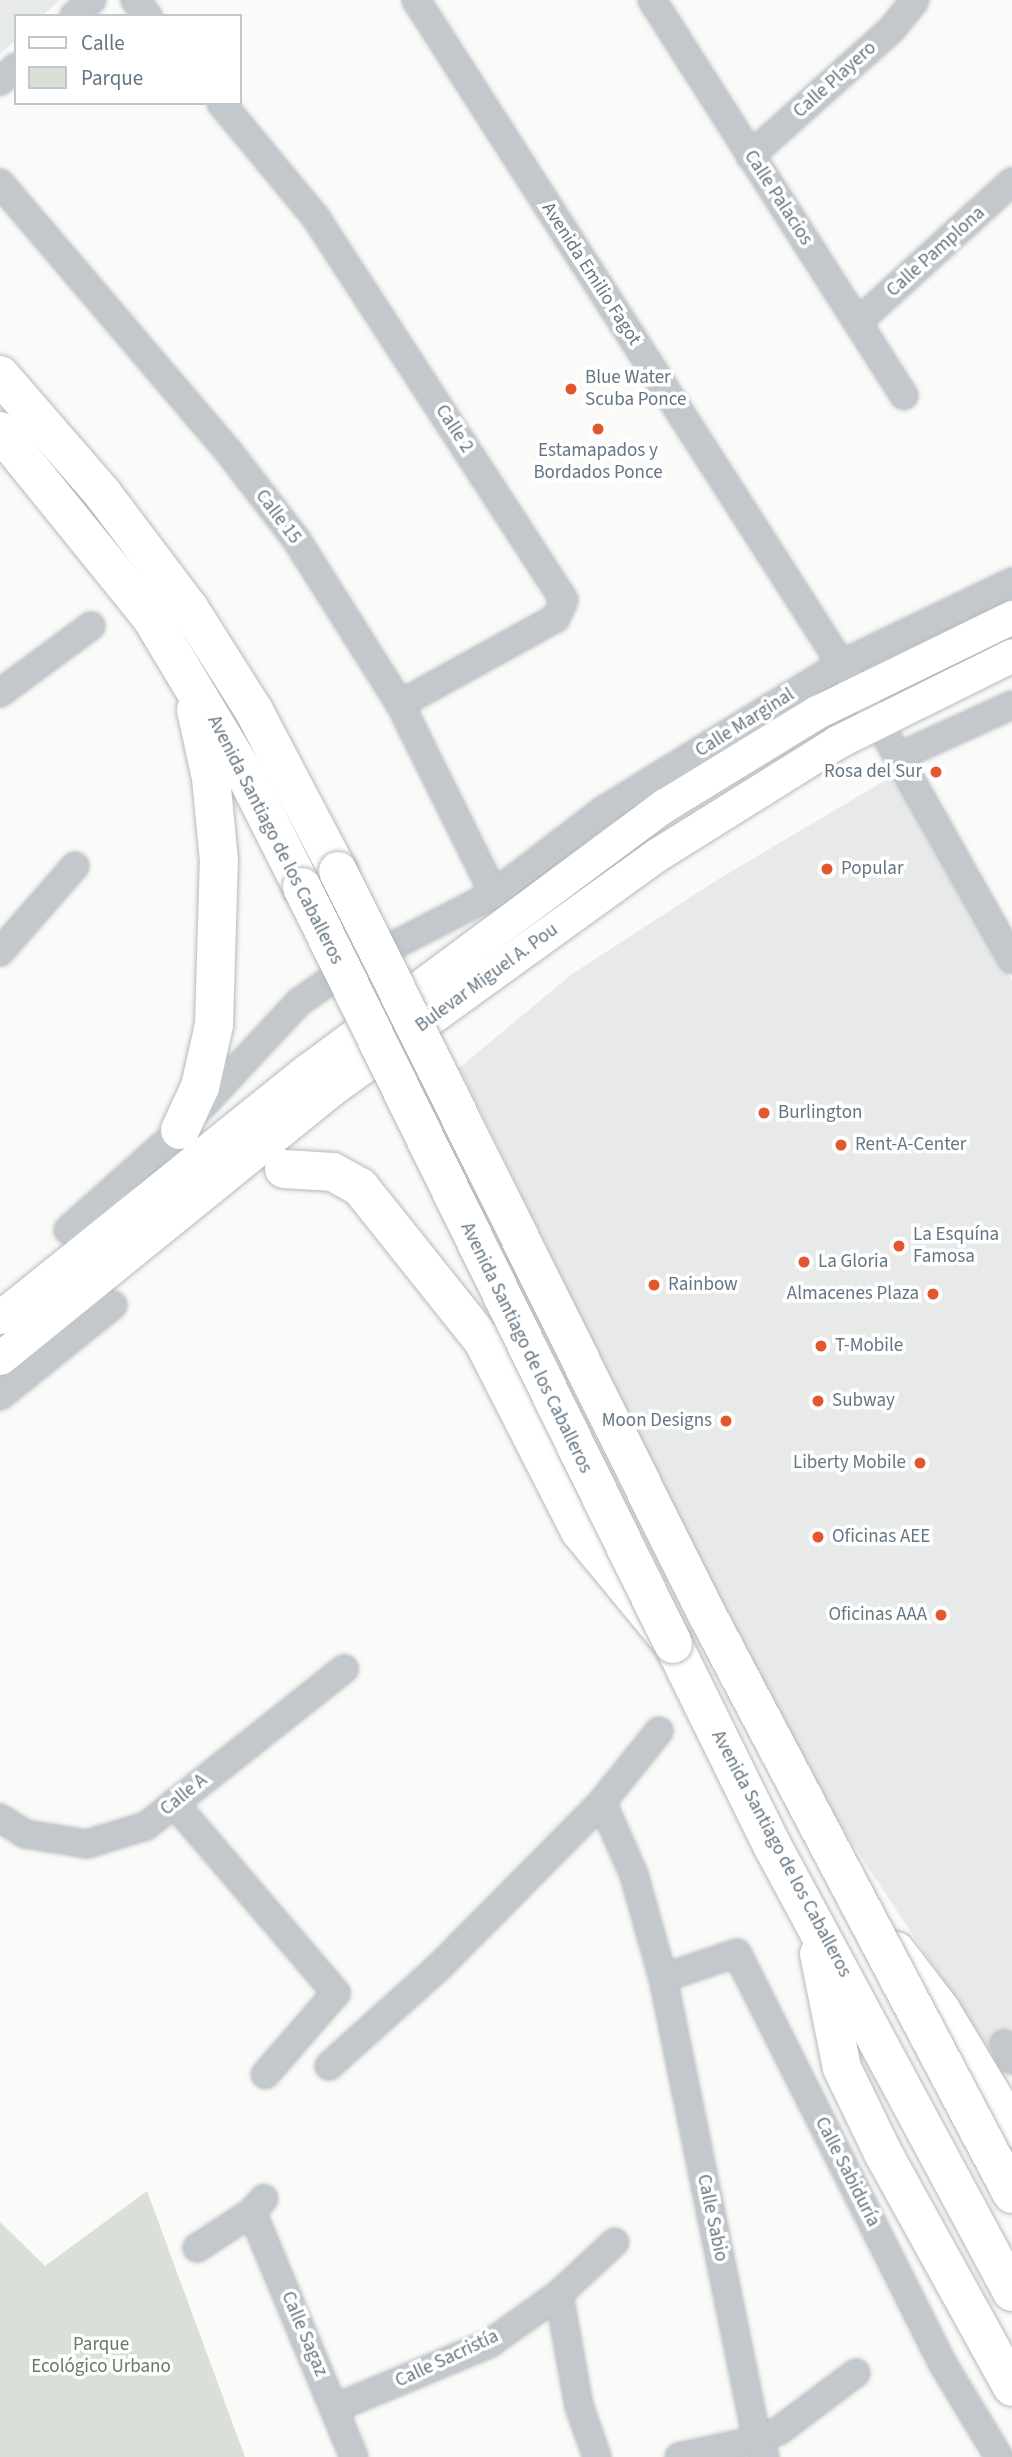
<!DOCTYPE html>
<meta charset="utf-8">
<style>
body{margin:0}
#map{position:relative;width:1012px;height:2457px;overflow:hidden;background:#fafaf8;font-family:"Source Sans 3",sans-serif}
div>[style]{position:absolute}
.built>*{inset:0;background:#e8e9e9}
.green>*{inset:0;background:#dadfd7}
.roads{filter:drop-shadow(0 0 2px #b5babe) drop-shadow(0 0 2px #b5babe)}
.minor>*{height:26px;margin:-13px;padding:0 13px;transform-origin:13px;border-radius:13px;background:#c3c8cc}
.major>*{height:33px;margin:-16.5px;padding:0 16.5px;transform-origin:16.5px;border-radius:16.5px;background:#fff}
.highway>*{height:38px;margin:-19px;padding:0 19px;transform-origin:19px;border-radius:19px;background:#fff}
.bridges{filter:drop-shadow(0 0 2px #b4b9bd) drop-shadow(0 0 2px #b4b9bd)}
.highway-bridge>*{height:38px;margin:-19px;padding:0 19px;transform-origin:19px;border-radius:19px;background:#fff}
.dots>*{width:19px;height:19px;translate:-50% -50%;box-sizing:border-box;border:4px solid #fff;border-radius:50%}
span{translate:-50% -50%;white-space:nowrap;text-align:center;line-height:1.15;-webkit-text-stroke:7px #fff;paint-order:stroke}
.street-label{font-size:19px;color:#657683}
.poi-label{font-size:19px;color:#657683}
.left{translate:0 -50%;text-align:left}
.right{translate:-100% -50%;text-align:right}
.park-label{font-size:19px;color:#687a64}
.legend{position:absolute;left:14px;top:14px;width:228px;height:91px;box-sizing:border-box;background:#fff;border:2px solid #c1c8cd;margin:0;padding:9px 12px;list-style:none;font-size:21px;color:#657683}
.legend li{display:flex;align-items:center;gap:14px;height:35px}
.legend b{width:35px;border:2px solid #c1c8cd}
</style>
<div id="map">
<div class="built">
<i style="clip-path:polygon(0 0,60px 0,42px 16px,16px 16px,16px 40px,0 54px)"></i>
<i style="clip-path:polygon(896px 774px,1012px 981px,1012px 2035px,988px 2048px,842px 1828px,736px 1631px,459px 1068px,572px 974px,717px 880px)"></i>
</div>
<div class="green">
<i style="clip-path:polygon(147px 2191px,245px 2457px,0 2457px,0 2222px,45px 2266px)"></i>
</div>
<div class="roads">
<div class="minor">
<i style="left:135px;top:0;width:21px;rotate:51deg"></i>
<i style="left:416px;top:0;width:855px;rotate:57.37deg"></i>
<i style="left:877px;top:720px;width:275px;rotate:60.6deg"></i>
<i style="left:652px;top:0;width:469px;rotate:57.5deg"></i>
<i style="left:74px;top:16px;width:24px;rotate:-42deg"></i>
<i style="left:0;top:81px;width:21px;rotate:-41deg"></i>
<i style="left:221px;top:103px;width:149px;rotate:50.4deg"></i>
<i style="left:316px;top:218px;width:455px;rotate:57deg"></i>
<i style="left:564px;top:600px;width:20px;rotate:114deg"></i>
<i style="left:556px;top:618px;width:178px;rotate:151.1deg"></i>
<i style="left:750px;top:156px;width:189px;rotate:-41.8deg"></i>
<i style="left:891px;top:30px;width:38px;rotate:-51deg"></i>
<i style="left:0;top:183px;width:353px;rotate:49.6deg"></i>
<i style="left:229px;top:452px;width:110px;rotate:52.4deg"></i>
<i style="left:296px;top:539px;width:195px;rotate:57.8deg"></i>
<i style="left:400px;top:704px;width:212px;rotate:63.7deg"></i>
<i style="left:859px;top:321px;width:207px;rotate:-42.3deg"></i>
<i style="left:0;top:693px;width:113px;rotate:-36.4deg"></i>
<i style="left:898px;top:757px;width:125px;rotate:-24.5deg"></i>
<i style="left:0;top:952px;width:114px;rotate:-48.9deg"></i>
<i style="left:68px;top:1230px;width:150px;rotate:-41.8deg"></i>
<i style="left:180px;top:1130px;width:175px;rotate:-47.1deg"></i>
<i style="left:299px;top:1002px;width:55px;rotate:-34.6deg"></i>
<i style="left:344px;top:971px;width:169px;rotate:-27.2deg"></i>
<i style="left:494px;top:894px;width:136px;rotate:-37.5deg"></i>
<i style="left:602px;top:811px;width:281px;rotate:-31.6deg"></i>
<i style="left:841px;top:664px;width:190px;rotate:-25.6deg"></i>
<i style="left:0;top:1396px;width:145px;rotate:-38.8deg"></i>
<i style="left:602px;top:1802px;width:80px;rotate:66.3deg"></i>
<i style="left:634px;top:1875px;width:107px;rotate:74.3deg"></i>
<i style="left:663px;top:1978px;width:471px;rotate:78.5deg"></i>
<i style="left:757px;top:2440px;width:19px;rotate:65deg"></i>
<i style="left:174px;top:1803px;width:250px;rotate:49.5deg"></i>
<i style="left:336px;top:1993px;width:108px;rotate:130.9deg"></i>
<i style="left:0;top:1818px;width:31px;rotate:32deg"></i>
<i style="left:26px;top:1834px;width:62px;rotate:9.3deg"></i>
<i style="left:87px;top:1844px;width:62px;rotate:-17deg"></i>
<i style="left:146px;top:1826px;width:253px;rotate:-38.4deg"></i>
<i style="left:663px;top:1978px;width:78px;rotate:-18.7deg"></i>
<i style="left:737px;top:1953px;width:462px;rotate:63.4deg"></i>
<i style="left:944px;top:2366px;width:106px;rotate:58.9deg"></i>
<i style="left:1004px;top:2044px;width:18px;rotate:63deg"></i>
<i style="left:329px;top:2066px;width:148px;rotate:-42deg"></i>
<i style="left:439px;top:1967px;width:232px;rotate:-45.3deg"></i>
<i style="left:602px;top:1802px;width:91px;rotate:-51.2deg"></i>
<i style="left:252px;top:2212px;width:265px;rotate:67.4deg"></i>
<i style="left:197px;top:2248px;width:66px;rotate:-33.2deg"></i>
<i style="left:252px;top:2212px;width:18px;rotate:-49deg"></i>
<i style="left:559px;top:2294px;width:114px;rotate:79.9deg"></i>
<i style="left:579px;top:2406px;width:54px;rotate:70.6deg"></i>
<i style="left:335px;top:2408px;width:167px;rotate:-22.6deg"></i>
<i style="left:489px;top:2344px;width:86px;rotate:-35.5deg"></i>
<i style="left:559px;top:2294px;width:76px;rotate:-42.9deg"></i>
<i style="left:679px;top:2457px;width:80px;rotate:-12.3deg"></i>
<i style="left:757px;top:2440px;width:25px;rotate:-23deg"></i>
<i style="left:780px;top:2430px;width:95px;rotate:-36.9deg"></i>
</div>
<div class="major">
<i style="left:0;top:1317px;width:396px;rotate:-38.8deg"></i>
<i style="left:309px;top:1069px;width:443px;rotate:-36.6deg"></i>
<i style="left:665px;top:805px;width:178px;rotate:-31.5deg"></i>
<i style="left:817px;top:712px;width:217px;rotate:-26deg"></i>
<i style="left:0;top:1358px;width:427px;rotate:-39deg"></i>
<i style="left:332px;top:1089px;width:402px;rotate:-35.8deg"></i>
<i style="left:658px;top:854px;width:211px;rotate:-32deg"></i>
<i style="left:837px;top:742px;width:195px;rotate:-26.4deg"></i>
</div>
<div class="highway">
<i style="left:0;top:375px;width:157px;rotate:49.1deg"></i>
<i style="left:103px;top:494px;width:143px;rotate:53deg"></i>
<i style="left:189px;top:608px;width:122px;rotate:57.7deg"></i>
<i style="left:254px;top:711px;width:181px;rotate:62.3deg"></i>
<i style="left:0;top:431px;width:242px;rotate:51deg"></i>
<i style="left:152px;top:619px;width:185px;rotate:59.1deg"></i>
<i style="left:247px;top:778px;width:122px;rotate:63.2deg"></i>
<i style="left:180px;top:1130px;width:47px;rotate:-65.1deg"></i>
<i style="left:200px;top:1087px;width:64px;rotate:-77.3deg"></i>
<i style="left:214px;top:1025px;width:164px;rotate:-88.3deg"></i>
<i style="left:219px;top:861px;width:83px;rotate:-95.5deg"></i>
<i style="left:211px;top:778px;width:70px;rotate:-102.4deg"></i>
<i style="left:284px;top:1169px;width:49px;rotate:3.5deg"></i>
<i style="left:333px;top:1172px;width:31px;rotate:29deg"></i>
<i style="left:360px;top:1187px;width:197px;rotate:51.4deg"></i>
<i style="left:483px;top:1341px;width:213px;rotate:63deg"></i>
<i style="left:580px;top:1531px;width:146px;rotate:50.5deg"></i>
<i style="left:673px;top:1644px;width:226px;rotate:63.8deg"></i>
<i style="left:773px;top:1847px;width:505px;rotate:61.76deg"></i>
<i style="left:896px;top:1951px;width:74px;rotate:52.7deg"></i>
<i style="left:941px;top:2010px;width:138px;rotate:59deg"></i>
<i style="left:819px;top:1954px;width:116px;rotate:78.6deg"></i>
<i style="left:842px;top:2068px;width:94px;rotate:64.2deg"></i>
<i style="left:883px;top:2153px;width:267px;rotate:61.1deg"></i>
</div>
</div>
<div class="bridges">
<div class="highway-bridge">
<i style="left:338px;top:871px;width:815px;rotate:63.62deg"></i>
<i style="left:700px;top:1601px;width:670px;rotate:62.25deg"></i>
<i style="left:302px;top:887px;width:843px;rotate:63.89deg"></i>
</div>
</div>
<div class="dots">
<i style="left:571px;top:389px;background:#e4572e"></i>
<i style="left:598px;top:429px;background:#e4572e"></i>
<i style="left:936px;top:772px;background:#e4572e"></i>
<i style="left:827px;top:869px;background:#e4572e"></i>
<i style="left:764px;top:1113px;background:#e4572e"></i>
<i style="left:841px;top:1145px;background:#e4572e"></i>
<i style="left:899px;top:1246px;background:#e4572e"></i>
<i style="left:804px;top:1262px;background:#e4572e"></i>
<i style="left:654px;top:1285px;background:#e4572e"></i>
<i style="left:933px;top:1294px;background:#e4572e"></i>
<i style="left:821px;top:1346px;background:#e4572e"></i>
<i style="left:818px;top:1401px;background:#e4572e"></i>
<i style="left:726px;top:1421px;background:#e4572e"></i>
<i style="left:920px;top:1463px;background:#e4572e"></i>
<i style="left:818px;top:1537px;background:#e4572e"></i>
<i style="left:941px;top:1615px;background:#e4572e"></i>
</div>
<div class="street-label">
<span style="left:835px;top:80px;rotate:-42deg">Calle Playero</span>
<span style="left:778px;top:198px;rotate:57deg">Calle Palacios</span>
<span style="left:936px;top:252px;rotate:-42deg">Calle Pamplona</span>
<span style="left:591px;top:274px;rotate:57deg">Avenida Emilio Fagot</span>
<span style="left:454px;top:429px;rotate:57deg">Calle 2</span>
<span style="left:278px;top:517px;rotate:53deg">Calle 15</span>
<span style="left:745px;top:723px;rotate:-32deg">Calle Marginal</span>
<span style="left:275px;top:840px;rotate:63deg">Avenida Santiago de los Caballeros</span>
<span style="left:487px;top:978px;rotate:-36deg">Bulevar Miguel A. Pou</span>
<span style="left:526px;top:1348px;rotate:64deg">Avenida Santiago de los Caballeros</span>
<span style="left:184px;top:1795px;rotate:-39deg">Calle A</span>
<span style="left:781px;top:1854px;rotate:62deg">Avenida Santiago de los Caballeros</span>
<span style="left:847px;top:2172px;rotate:63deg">Calle Sabiduría</span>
<span style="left:712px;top:2218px;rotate:78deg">Calle Sabio</span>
<span style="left:304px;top:2334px;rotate:67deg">Calle Sagaz</span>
<span style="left:447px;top:2359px;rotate:-25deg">Calle Sacristía</span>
</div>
<div class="poi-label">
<span class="left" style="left:585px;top:389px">Blue Water<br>Scuba Ponce</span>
<span style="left:598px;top:462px">Estamapados y<br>Bordados Ponce</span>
<span class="right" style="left:922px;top:772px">Rosa del Sur</span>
<span class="left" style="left:841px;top:869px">Popular</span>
<span class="left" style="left:778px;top:1113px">Burlington</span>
<span class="left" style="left:855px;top:1145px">Rent-A-Center</span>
<span class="left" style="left:913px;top:1246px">La Esquína<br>Famosa</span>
<span class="left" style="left:818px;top:1262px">La Gloria</span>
<span class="left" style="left:668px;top:1285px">Rainbow</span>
<span class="right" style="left:919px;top:1294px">Almacenes Plaza</span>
<span class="left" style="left:835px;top:1346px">T-Mobile</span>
<span class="left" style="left:832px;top:1401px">Subway</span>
<span class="right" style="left:712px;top:1421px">Moon Designs</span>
<span class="right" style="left:906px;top:1463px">Liberty Mobile</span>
<span class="left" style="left:832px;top:1537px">Oficinas AEE</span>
<span class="right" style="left:927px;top:1615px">Oficinas AAA</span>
</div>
<div class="park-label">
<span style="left:101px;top:2356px">Parque<br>Ecológico Urbano</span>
</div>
<ul class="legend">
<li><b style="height:9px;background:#fff"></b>Calle</li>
<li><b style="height:19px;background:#dadfd7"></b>Parque</li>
</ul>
</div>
